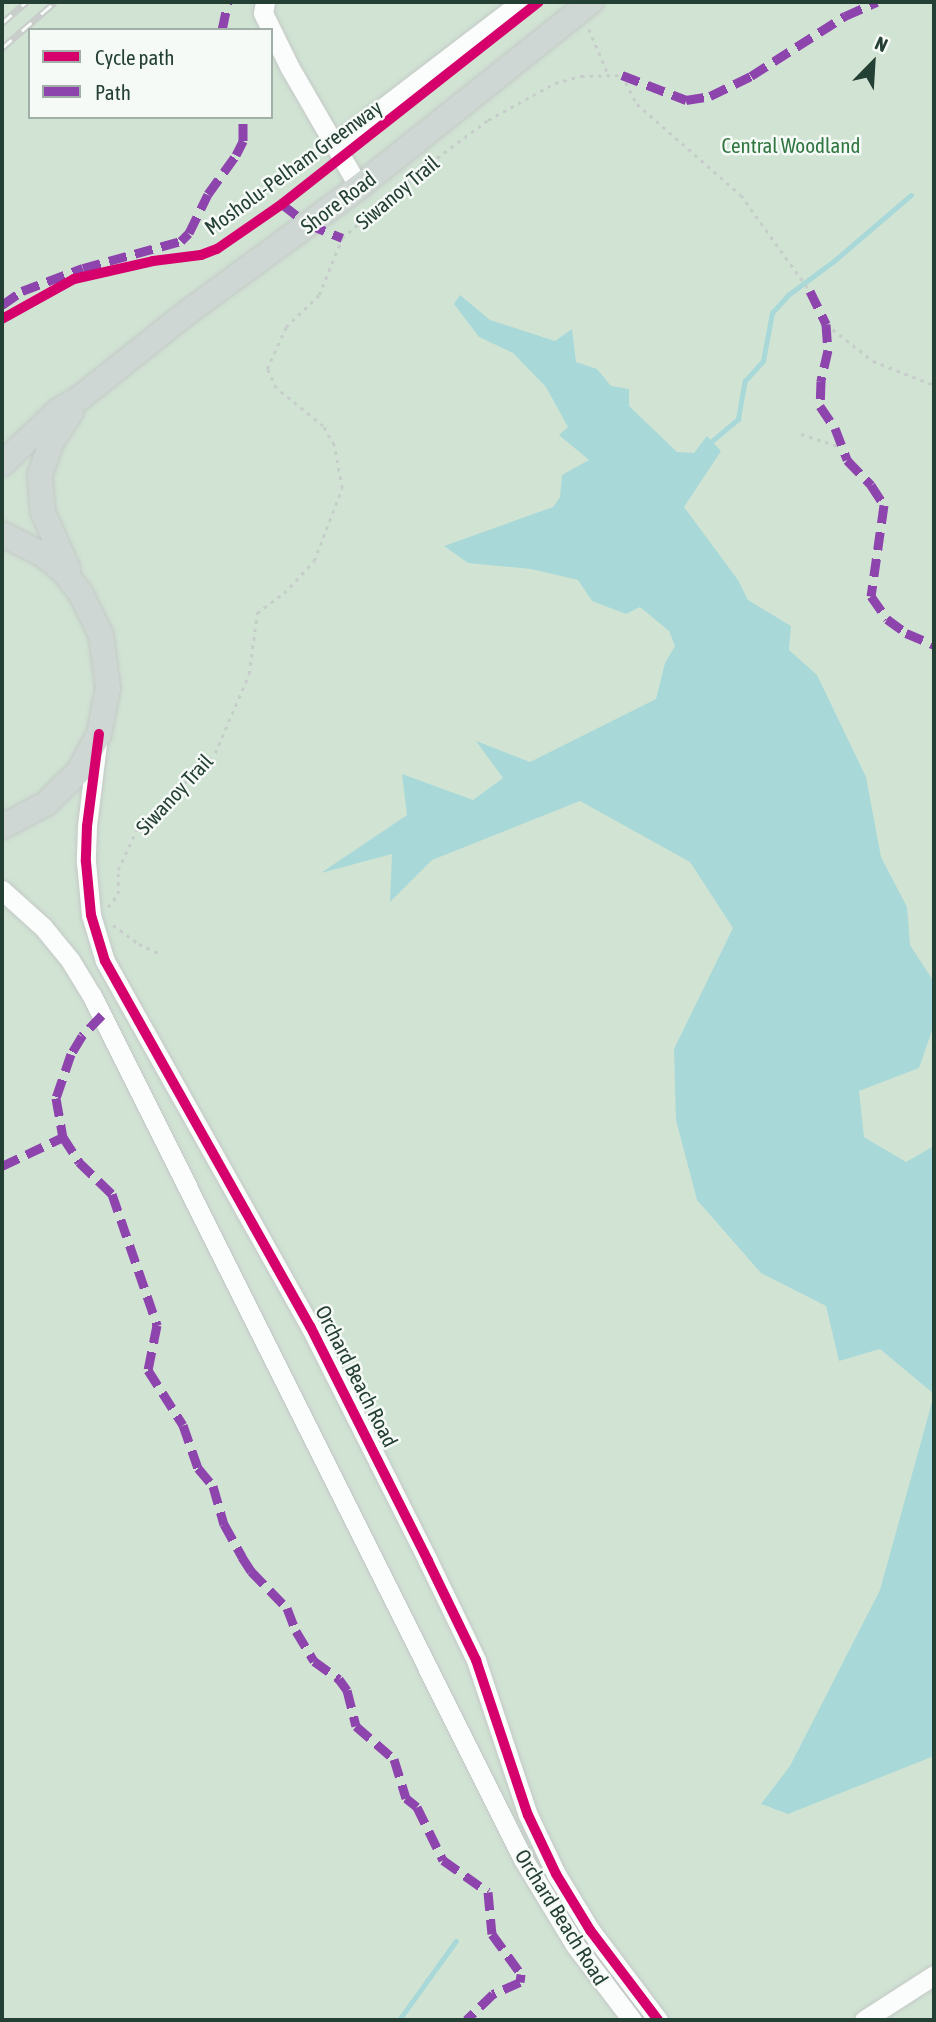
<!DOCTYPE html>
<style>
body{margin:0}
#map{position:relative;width:936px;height:2022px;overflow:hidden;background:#e7ece9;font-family:"Asap Condensed",sans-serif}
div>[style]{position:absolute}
.green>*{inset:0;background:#d1e4d4}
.water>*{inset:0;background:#a9d8d8}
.stream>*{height:4.5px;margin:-2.25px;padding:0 2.25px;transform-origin:2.25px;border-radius:2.25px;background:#a9d8d8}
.path>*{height:2.5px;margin-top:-1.25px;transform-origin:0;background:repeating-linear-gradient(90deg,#c6cec9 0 3.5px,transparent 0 8.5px)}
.roads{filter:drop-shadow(0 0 2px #c4c9c6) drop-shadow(0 0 2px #c4c9c6)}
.minor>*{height:19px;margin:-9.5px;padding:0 9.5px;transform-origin:9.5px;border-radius:9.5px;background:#fbfcfc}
.major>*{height:24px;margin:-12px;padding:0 12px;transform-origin:12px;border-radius:12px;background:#cfd7d4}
.rail>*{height:7px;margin-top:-3.5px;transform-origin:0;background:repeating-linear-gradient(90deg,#f6faf7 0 13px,#c8ccca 0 26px);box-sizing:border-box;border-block:2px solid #c8ccca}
.quiet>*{height:9px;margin-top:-4.5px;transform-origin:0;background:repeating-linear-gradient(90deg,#8e44ad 0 18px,transparent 0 27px)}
.cycleway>*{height:10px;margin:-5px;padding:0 5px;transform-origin:5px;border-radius:5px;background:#d6006c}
span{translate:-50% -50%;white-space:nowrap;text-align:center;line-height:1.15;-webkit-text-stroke:5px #f6faf7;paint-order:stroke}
.park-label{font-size:21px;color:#2f7640}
.street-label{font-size:21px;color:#243f34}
.frame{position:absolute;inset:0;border:4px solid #243f34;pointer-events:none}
.legend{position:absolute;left:28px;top:28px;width:245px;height:91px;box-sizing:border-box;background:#f6faf7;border:2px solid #a2afa9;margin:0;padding:9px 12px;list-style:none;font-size:21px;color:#243f34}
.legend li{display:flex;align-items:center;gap:14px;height:35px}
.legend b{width:35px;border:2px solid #a2afa9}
.north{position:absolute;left:838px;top:28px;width:70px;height:70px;-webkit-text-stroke:5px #f6faf7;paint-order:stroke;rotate:24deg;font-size:19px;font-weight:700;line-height:28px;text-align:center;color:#243f34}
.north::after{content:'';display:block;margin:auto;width:24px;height:32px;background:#243f34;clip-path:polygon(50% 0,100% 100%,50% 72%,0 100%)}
</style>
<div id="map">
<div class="green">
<i style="clip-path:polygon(evenodd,2px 2px,934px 2px,934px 2020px,2px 2020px,2px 2px,30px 30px,271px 30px,271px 117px,30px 117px,30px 30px)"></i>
</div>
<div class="water">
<i style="clip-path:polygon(460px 295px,490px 320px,555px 341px,572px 329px,576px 362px,597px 369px,611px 386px,629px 389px,629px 406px,677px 452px,694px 453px,707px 436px,721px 451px,684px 507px,738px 580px,748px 600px,791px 626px,789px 650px,817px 675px,866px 777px,881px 857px,907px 907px,910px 945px,934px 982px,934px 1025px,919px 1068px,859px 1091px,864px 1137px,906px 1162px,934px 1146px,934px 1394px,880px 1349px,839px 1361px,826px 1306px,761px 1273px,697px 1200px,676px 1120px,674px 1049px,733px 928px,690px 862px,580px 801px,432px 860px,390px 902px,392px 854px,321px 873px,407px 815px,402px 774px,473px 800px,503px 778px,476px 741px,530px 762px,656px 699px,665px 663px,675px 646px,669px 631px,640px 607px,626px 614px,592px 601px,578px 580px,531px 569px,468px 563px,444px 546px,553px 507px,560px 497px,562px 475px,589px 460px,559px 435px,568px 427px,546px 387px,513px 353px,479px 337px,454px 304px)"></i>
<i style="clip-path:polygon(934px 1395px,934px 1756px,788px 1814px,761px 1804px,790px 1766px,880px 1590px)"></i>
</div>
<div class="stream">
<i style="left:712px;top:441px;width:34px;rotate:-40deg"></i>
<i style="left:738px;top:419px;width:39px;rotate:-80deg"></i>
<i style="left:745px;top:381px;width:27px;rotate:-48deg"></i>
<i style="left:763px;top:361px;width:49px;rotate:-79.4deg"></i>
<i style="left:772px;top:313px;width:24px;rotate:-48deg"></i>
<i style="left:788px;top:295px;width:57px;rotate:-36.5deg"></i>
<i style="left:834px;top:261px;width:101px;rotate:-40.6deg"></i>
<i style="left:399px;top:2020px;width:97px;rotate:-54.2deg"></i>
</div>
<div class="path">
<i style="left:589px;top:29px;width:49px;rotate:67.1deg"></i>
<i style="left:826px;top:324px;width:60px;rotate:38.2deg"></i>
<i style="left:873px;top:361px;width:66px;rotate:21.5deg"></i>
<i style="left:801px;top:434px;width:42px;rotate:18deg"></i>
<i style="left:108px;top:907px;width:16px;rotate:-52deg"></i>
<i style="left:118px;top:894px;width:24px;rotate:-90deg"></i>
<i style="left:118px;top:870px;width:43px;rotate:-65.2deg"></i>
<i style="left:136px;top:831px;width:111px;rotate:-44.6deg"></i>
<i style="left:215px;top:753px;width:86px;rotate:-66.7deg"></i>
<i style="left:249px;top:674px;width:62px;rotate:-82.5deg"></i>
<i style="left:257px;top:613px;width:34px;rotate:-37deg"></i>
<i style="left:284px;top:593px;width:44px;rotate:-46.8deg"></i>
<i style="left:314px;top:561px;width:78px;rotate:-69deg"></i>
<i style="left:342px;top:488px;width:44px;rotate:-100.5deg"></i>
<i style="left:334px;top:445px;width:22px;rotate:-120deg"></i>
<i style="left:323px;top:426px;width:60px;rotate:-141deg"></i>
<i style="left:276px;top:388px;width:21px;rotate:-115deg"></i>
<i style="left:267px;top:369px;width:46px;rotate:-65.7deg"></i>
<i style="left:286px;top:327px;width:46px;rotate:-44.1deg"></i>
<i style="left:319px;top:295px;width:61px;rotate:-68deg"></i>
<i style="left:342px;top:238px;width:116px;rotate:-40.4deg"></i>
<i style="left:430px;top:163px;width:72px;rotate:-36.6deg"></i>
<i style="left:488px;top:120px;width:77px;rotate:-28.9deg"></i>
<i style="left:555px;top:83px;width:27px;rotate:-15deg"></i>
<i style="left:581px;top:76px;width:41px;rotate:-1.4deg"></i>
<i style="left:622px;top:75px;width:33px;rotate:63deg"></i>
<i style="left:637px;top:104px;width:138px;rotate:41.2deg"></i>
<i style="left:741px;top:195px;width:118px;rotate:54.3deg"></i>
<i style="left:113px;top:925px;width:32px;rotate:36deg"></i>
<i style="left:139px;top:944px;width:21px;rotate:25deg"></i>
</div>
<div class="roads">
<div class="minor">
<i style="left:265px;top:2px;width:11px;rotate:100deg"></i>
<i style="left:263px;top:13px;width:61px;rotate:63.9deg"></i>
<i style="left:290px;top:68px;width:138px;rotate:59.9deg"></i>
<i style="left:334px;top:145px;width:235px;rotate:-37.4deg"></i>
<i style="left:97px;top:744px;width:83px;rotate:97deg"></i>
<i style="left:87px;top:826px;width:36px;rotate:92deg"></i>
<i style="left:86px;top:862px;width:53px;rotate:84.6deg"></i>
<i style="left:91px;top:915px;width:48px;rotate:73.1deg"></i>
<i style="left:105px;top:961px;width:419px;rotate:60.7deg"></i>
<i style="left:310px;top:1326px;width:263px;rotate:63.3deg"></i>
<i style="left:428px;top:1561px;width:110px;rotate:64.1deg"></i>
<i style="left:476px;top:1660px;width:163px;rotate:71.5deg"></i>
<i style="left:528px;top:1815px;width:65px;rotate:64.6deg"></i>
<i style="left:556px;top:1874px;width:66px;rotate:58.7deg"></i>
<i style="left:590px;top:1930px;width:113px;rotate:52.9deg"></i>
<i style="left:2px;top:890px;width:55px;rotate:42.1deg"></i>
<i style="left:43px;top:927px;width:43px;rotate:50.7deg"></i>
<i style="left:70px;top:960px;width:42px;rotate:58.6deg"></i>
<i style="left:92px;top:996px;width:965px;rotate:63.46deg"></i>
<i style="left:523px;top:1859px;width:100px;rotate:58.8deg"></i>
<i style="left:575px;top:1945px;width:94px;rotate:52.8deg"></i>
<i style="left:864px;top:2020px;width:83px;rotate:-32.7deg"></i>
</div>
<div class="major">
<i style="left:2px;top:464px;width:77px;rotate:-43.4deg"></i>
<i style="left:58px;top:411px;width:27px;rotate:-31deg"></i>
<i style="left:81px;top:397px;width:137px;rotate:-38.5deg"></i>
<i style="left:188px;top:312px;width:212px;rotate:-36.2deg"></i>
<i style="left:359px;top:187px;width:297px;rotate:-38.6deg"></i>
<i style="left:2px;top:534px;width:45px;rotate:26.6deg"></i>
<i style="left:42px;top:554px;width:28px;rotate:39deg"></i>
<i style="left:64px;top:572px;width:28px;rotate:52deg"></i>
<i style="left:81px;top:594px;width:46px;rotate:64deg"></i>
<i style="left:101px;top:635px;width:53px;rotate:82.5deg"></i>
<i style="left:108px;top:688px;width:47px;rotate:101.1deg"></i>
<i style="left:99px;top:734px;width:42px;rotate:118.4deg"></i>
<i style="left:79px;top:771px;width:45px;rotate:135deg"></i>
<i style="left:47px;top:803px;width:51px;rotate:151.9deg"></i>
<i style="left:68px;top:569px;width:62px;rotate:-113.7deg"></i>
<i style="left:43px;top:512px;width:37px;rotate:-95deg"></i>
<i style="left:40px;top:475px;width:34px;rotate:-71deg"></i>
<i style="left:51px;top:443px;width:37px;rotate:-57deg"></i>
</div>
</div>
<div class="rail">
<i style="left:2px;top:23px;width:32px;rotate:-41deg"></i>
<i style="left:2px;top:48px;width:70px;rotate:-41deg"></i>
</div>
<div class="quiet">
<i style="left:222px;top:30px;width:29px;rotate:-78deg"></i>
<i style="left:622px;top:75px;width:69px;rotate:21.3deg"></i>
<i style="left:686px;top:100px;width:24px;rotate:-9deg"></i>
<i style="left:710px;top:96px;width:46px;rotate:-26deg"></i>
<i style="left:751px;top:76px;width:112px;rotate:-32.6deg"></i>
<i style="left:845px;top:16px;width:35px;rotate:-24deg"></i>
<i style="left:282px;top:204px;width:33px;rotate:38deg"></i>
<i style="left:308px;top:224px;width:37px;rotate:22deg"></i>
<i style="left:810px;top:291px;width:37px;rotate:64deg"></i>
<i style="left:826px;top:324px;width:26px;rotate:86deg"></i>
<i style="left:828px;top:350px;width:32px;rotate:103deg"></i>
<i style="left:821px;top:381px;width:25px;rotate:92deg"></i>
<i style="left:820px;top:406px;width:27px;rotate:56deg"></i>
<i style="left:835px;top:428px;width:34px;rotate:69deg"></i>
<i style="left:847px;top:460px;width:35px;rotate:46deg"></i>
<i style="left:871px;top:485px;width:24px;rotate:57deg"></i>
<i style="left:884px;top:505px;width:92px;rotate:98.1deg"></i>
<i style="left:871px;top:596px;width:28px;rotate:55deg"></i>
<i style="left:887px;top:619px;width:24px;rotate:36deg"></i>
<i style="left:906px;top:633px;width:30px;rotate:23deg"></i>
<i style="left:2px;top:305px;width:24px;rotate:-35deg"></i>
<i style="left:22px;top:291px;width:65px;rotate:-20.7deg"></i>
<i style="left:83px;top:268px;width:102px;rotate:-15.4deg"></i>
<i style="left:181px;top:241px;width:11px;rotate:-45deg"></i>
<i style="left:189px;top:233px;width:43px;rotate:-64deg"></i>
<i style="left:208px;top:194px;width:48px;rotate:-54.3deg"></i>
<i style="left:236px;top:155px;width:16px;rotate:-63deg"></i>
<i style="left:243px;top:141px;width:24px;rotate:-90deg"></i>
<i style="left:102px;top:1015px;width:29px;rotate:134deg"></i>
<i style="left:82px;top:1036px;width:21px;rotate:121deg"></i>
<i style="left:71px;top:1054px;width:46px;rotate:108.8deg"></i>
<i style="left:56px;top:1098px;width:40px;rotate:80deg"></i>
<i style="left:63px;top:1137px;width:30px;rotate:57deg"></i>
<i style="left:79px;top:1162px;width:46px;rotate:44.1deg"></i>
<i style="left:112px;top:1194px;width:139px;rotate:71deg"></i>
<i style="left:157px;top:1325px;width:46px;rotate:101.3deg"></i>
<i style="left:148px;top:1370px;width:65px;rotate:57.5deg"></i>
<i style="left:183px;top:1425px;width:46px;rotate:70.8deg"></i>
<i style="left:198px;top:1468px;width:23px;rotate:50deg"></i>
<i style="left:213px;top:1486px;width:40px;rotate:74deg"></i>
<i style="left:224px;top:1524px;width:38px;rotate:61deg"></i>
<i style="left:242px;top:1557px;width:17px;rotate:57deg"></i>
<i style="left:251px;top:1571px;width:52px;rotate:45.8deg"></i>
<i style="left:287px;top:1608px;width:25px;rotate:69deg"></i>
<i style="left:296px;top:1631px;width:35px;rotate:59deg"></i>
<i style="left:314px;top:1661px;width:31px;rotate:36deg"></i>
<i style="left:339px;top:1679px;width:14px;rotate:54deg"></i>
<i style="left:347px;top:1690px;width:37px;rotate:76deg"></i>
<i style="left:356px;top:1726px;width:50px;rotate:41deg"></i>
<i style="left:394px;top:1759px;width:41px;rotate:72.9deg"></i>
<i style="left:406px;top:1798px;width:14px;rotate:39deg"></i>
<i style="left:417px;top:1807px;width:59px;rotate:63.9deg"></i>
<i style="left:443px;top:1860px;width:55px;rotate:35.4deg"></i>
<i style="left:488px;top:1892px;width:42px;rotate:84.6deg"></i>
<i style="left:492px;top:1934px;width:49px;rotate:54.1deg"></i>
<i style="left:521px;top:1974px;width:8px;rotate:97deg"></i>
<i style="left:520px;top:1982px;width:30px;rotate:156deg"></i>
<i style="left:493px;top:1994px;width:37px;rotate:136deg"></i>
<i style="left:2px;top:1166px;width:68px;rotate:-25.4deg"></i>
</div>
<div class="cycleway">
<i style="left:2px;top:319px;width:82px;rotate:-29.1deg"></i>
<i style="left:74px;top:279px;width:81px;rotate:-12.8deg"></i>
<i style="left:153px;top:261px;width:48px;rotate:-7.1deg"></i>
<i style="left:201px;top:255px;width:17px;rotate:-21deg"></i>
<i style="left:217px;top:249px;width:79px;rotate:-34.7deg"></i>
<i style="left:282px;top:204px;width:327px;rotate:-38.2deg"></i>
<i style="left:99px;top:734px;width:93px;rotate:97.4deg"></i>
<i style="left:87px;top:826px;width:36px;rotate:92deg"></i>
<i style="left:86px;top:862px;width:53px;rotate:84.6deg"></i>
<i style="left:91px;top:915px;width:48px;rotate:73.1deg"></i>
<i style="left:105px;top:961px;width:419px;rotate:60.7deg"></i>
<i style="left:310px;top:1326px;width:263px;rotate:63.3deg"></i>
<i style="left:428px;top:1561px;width:110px;rotate:64.1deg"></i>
<i style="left:476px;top:1660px;width:163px;rotate:71.5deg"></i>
<i style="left:528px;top:1815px;width:65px;rotate:64.6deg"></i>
<i style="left:556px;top:1874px;width:66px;rotate:58.7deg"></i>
<i style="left:590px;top:1930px;width:113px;rotate:52.9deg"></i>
</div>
<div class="park-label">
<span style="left:791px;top:145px">Central Woodland</span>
</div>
<div class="street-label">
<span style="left:293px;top:167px;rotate:-36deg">Mosholu-Pelham Greenway</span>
<span style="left:397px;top:192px;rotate:-40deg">Siwanoy Trail</span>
<span style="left:338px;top:202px;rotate:-37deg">Shore Road</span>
<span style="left:174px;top:794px;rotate:-47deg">Siwanoy Trail</span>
<span style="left:357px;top:1376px;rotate:63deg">Orchard Beach Road</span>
<span style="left:562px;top:1917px;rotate:58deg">Orchard Beach Road</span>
</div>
<div class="frame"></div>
<ul class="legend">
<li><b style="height:9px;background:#d6006c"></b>Cycle path</li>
<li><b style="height:9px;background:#8e44ad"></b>Path</li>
</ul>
<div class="north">N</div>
</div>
